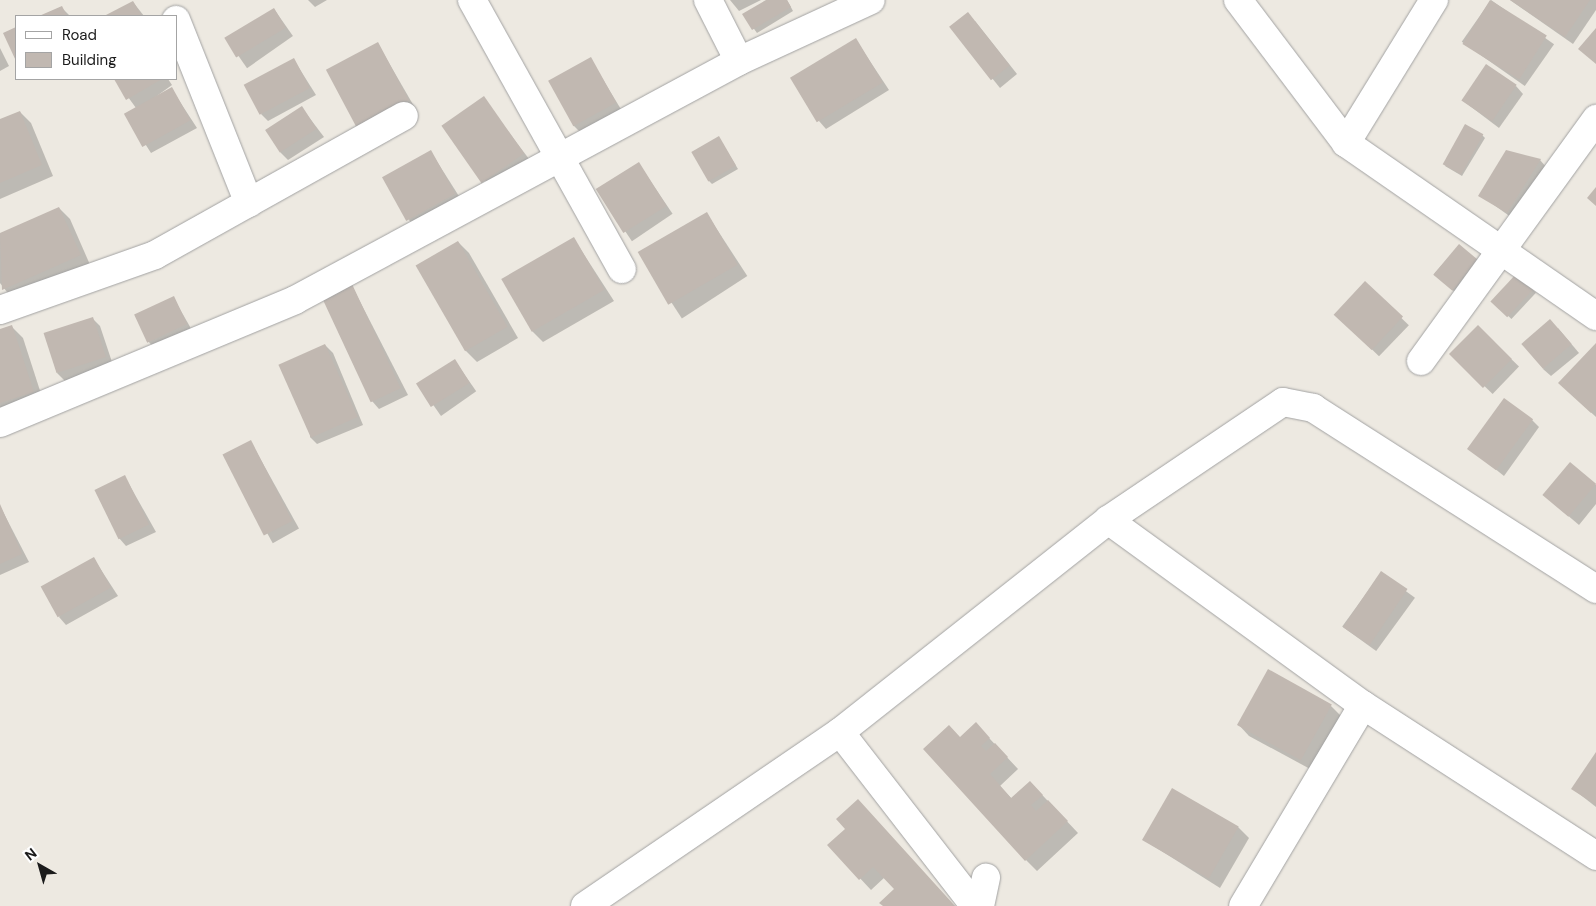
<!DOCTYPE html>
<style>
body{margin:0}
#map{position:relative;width:1596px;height:906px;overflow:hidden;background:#ede9e1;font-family:"DM Sans",sans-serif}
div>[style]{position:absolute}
.shadow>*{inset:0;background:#0003;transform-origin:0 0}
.building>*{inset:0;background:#c1b8b1;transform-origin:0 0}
.roads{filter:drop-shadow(0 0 1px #a2a2a2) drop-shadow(0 0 1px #a2a2a2)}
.minor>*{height:28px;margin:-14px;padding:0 14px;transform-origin:14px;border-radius:14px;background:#fff}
span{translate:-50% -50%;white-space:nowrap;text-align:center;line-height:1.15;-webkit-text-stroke:5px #fff;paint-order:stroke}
.legend{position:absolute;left:15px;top:15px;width:162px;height:65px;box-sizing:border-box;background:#fff;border:1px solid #a4a4a4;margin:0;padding:6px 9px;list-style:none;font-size:15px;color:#1b1b1b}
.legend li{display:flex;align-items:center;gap:10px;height:25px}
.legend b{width:25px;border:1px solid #a4a4a4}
.north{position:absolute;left:15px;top:841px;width:50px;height:50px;-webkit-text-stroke:4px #fff;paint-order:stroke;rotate:322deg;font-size:14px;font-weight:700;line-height:20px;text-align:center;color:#1b1b1b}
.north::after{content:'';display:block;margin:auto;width:18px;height:22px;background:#1b1b1b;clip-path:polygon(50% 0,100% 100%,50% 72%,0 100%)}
</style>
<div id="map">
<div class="shadow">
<i style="clip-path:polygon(308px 0,327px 0,315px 7px)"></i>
<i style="clip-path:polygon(730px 0,761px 0,739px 11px)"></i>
<i style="clip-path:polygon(768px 0,787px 0,793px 11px,757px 33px,744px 15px)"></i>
<i style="left:1491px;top:0;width:77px;height:51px;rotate:35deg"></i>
<i style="clip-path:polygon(1510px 0,1596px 0,1596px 10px,1573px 44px)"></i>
<i style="clip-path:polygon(133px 2px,144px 16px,107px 16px)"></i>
<i style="clip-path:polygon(61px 7px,70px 16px,42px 16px)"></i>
<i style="left:274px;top:9px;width:33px;height:56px;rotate:55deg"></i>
<i style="clip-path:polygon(975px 21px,1017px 74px,1000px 88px,951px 27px)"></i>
<i style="clip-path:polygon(856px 40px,889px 90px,826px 129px,819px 121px)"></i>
<i style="clip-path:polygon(378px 44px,415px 108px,366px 135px)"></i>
<i style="clip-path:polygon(0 48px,9px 66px,0 71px)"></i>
<i style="clip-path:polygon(590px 58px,622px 111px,581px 133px,573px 125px)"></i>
<i style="clip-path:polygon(294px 60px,316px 95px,268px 121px,261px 114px)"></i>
<i style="clip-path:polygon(115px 79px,168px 79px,172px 85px,154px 98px,171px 88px,197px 128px,151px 153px,126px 114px,136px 108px)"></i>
<i style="clip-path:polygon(1516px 86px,1523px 94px,1499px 128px,1462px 100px)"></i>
<i style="left:483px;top:98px;width:79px;height:48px;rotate:53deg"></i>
<i style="clip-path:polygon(302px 108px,324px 137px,288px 160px,280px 152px)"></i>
<i style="clip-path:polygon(20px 112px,31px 123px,53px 176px,0 199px,0 121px)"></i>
<i style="clip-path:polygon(1482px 135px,1485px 138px,1462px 176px,1445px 166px)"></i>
<i style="clip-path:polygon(719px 138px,738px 169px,712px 184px,708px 180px)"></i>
<i style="clip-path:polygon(431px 152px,462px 201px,416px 228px,409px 220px)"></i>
<i style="clip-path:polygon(1540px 160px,1547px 168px,1515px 220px,1480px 195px)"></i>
<i style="left:639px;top:164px;width:60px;height:49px;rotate:56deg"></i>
<i style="clip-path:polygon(59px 208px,70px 219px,91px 267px,14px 301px,0 283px,0 234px)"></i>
<i style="left:707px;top:214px;width:74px;height:78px;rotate:57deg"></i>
<i style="clip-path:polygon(574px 239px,614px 301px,543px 342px,532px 331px)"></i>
<i style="clip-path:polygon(458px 242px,469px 253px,518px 338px,477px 362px,466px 351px)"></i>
<i style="left:1459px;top:246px;width:28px;height:37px;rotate:42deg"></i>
<i style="left:1517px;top:275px;width:26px;height:36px;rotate:43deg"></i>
<i style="left:1365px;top:283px;width:61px;height:43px;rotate:44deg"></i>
<i style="clip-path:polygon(352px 286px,408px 395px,379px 409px,372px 401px)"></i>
<i style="clip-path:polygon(173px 297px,193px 332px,155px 349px,148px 341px)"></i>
<i style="clip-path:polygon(92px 318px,100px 326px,113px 365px,65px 381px,57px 373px)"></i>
<i style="clip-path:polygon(11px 326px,23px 338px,44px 403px,0 417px,0 330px)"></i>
<i style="left:1478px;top:327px;width:57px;height:38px;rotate:44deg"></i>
<i style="clip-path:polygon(1558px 328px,1579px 353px,1551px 376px,1543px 369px)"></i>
<i style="clip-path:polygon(1596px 344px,1596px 417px,1568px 391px)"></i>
<i style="clip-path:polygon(325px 345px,333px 353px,363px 425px,317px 444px,310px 437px)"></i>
<i style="left:455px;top:361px;width:37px;height:43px;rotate:55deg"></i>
<i style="clip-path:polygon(1532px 420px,1539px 427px,1504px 476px,1469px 448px)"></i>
<i style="left:251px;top:442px;width:99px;height:30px;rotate:61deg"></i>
<i style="clip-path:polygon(1570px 464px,1596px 485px,1596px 504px,1579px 525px,1552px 502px)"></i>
<i style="clip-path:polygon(125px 477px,156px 532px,126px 546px,119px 538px)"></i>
<i style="clip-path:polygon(0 506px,29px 562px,0 575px)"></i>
<i style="clip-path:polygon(94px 559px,118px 596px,66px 625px,59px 617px)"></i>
<i style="left:1381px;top:573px;width:42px;height:66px;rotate:36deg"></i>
<i style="clip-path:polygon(1331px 706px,1342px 717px,1312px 770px,1249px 736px,1238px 724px)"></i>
<i style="clip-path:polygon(976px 724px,1018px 769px,1000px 786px,1012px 799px,1030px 782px,1078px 833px,1037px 871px,1026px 860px,961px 738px)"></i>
<i style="clip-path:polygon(1596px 755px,1596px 807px,1573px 789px)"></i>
<i style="clip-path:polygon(1238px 827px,1249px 838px,1220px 888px,1144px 840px)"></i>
<i style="clip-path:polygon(829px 845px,955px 906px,884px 906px,896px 889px,885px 877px,871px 890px)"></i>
</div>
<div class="building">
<i style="clip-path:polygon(766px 0,787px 0,791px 7px,752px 30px,742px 14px)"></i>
<i style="left:1490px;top:0;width:67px;height:52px;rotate:32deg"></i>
<i style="clip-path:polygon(1510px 0,1590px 0,1565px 37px)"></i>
<i style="clip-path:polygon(133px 1px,142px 16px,104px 16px)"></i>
<i style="clip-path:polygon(62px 6px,67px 16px,39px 16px)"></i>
<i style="left:274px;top:8px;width:23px;height:58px;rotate:59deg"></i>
<i style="left:968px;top:12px;width:68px;height:24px;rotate:52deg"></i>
<i style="clip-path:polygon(16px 27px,16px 61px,3px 33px)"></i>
<i style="clip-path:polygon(1596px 28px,1596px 64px,1578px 49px)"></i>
<i style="left:856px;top:38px;width:52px;height:77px;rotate:59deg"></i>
<i style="left:378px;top:42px;width:66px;height:59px;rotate:62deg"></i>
<i style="left:591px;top:57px;width:52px;height:49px;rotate:61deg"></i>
<i style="left:294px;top:58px;width:34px;height:57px;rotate:62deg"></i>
<i style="left:1486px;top:64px;width:37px;height:44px;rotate:34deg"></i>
<i style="clip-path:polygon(114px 79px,162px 79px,126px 100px)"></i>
<i style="left:172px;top:87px;width:38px;height:55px;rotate:61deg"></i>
<i style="left:484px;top:96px;width:70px;height:52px;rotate:55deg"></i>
<i style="left:302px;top:106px;width:27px;height:44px;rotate:57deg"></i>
<i style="clip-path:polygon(20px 111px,42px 165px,0 183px,0 119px)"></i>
<i style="left:1465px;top:124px;width:21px;height:46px;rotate:29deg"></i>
<i style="left:719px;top:136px;width:34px;height:32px;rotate:60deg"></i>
<i style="left:431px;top:150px;width:50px;height:56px;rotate:61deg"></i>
<i style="clip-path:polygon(1506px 150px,1541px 159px,1507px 213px,1478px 196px)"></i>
<i style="left:639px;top:162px;width:52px;height:51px;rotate:58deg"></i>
<i style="clip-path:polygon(1596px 187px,1596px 206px,1587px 198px)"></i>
<i style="clip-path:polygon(59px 207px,81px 255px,2px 290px,0 233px)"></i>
<i style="left:707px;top:212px;width:61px;height:80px;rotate:60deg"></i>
<i style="left:574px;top:237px;width:61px;height:84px;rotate:60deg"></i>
<i style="left:458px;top:241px;width:99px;height:49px;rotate:60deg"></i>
<i style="left:1459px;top:244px;width:25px;height:40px;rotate:40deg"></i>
<i style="left:1517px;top:273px;width:23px;height:39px;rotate:43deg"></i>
<i style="left:1365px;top:281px;width:52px;height:46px;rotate:43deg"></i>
<i style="left:352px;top:284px;width:115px;height:33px;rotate:65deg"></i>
<i style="left:174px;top:296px;width:31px;height:44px;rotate:65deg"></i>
<i style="left:93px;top:317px;width:42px;height:52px;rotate:72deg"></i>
<i style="left:1550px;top:319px;width:33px;height:38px;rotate:49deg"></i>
<i style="clip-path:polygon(12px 325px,34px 392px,0 403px,0 329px)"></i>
<i style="left:1478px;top:325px;width:48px;height:41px;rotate:45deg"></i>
<i style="clip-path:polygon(1596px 343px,1596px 408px,1591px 413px,1558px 383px)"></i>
<i style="left:325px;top:344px;width:80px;height:51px;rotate:66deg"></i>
<i style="left:455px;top:359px;width:28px;height:46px;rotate:58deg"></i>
<i style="left:1504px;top:398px;width:36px;height:63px;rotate:36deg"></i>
<i style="left:251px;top:440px;width:91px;height:32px;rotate:63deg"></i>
<i style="left:1570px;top:462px;width:34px;height:43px;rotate:40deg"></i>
<i style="left:125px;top:475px;width:55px;height:34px;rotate:64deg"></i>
<i style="clip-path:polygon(0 504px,22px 554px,0 564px)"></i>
<i style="left:94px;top:557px;width:35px;height:61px;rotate:61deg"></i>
<i style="left:1381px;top:571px;width:32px;height:68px;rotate:34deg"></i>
<i style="left:1268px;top:669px;width:73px;height:64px;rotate:29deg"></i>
<i style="clip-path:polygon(976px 722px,990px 738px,981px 746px,986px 751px,995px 743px,1008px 757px,990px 774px,1011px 798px,1030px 781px,1043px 795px,1031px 805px,1036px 811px,1048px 800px,1068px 821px,1025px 861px,923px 749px,949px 725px,960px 737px)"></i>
<i style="clip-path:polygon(1596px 752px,1596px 805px,1571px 789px)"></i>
<i style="left:1172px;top:788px;width:77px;height:60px;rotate:30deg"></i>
<i style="clip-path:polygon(858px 799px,955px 906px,883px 906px,879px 903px,894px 889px,873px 867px,859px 880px,827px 845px,845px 829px,836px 819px)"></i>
</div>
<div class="roads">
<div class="minor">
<i style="left:472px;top:0;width:308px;rotate:60.9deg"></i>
<i style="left:708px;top:0;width:68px;rotate:63.1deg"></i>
<i style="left:1238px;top:0;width:179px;rotate:52.9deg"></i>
<i style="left:1346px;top:143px;width:304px;rotate:34.7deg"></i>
<i style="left:176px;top:20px;width:197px;rotate:68.3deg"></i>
<i style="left:1346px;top:143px;width:168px;rotate:-58.4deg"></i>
<i style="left:0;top:310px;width:164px;rotate:-19.5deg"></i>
<i style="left:155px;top:255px;width:285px;rotate:-29.2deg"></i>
<i style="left:1421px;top:361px;width:299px;rotate:-54.1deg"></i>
<i style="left:0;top:423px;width:320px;rotate:-22.6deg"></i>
<i style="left:295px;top:300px;width:504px;rotate:-28.29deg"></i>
<i style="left:739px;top:61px;width:145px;rotate:-24.8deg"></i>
<i style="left:1108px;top:520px;width:315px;rotate:36deg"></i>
<i style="left:1363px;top:705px;width:234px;rotate:120.8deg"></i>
<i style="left:1363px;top:705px;width:278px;rotate:32.9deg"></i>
<i style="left:840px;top:732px;width:220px;rotate:52.2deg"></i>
<i style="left:585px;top:906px;width:309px;rotate:-34.3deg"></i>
<i style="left:840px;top:732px;width:342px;rotate:-38.3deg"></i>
<i style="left:1108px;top:520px;width:211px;rotate:-34deg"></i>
<i style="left:1283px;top:402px;width:31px;rotate:11deg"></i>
<i style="left:1313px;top:408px;width:336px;rotate:32.6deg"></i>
<i style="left:980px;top:906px;width:29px;rotate:-78deg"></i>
</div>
</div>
<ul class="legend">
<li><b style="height:6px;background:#fff"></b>Road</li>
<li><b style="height:14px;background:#c1b8b1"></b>Building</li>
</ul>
<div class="north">N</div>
</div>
